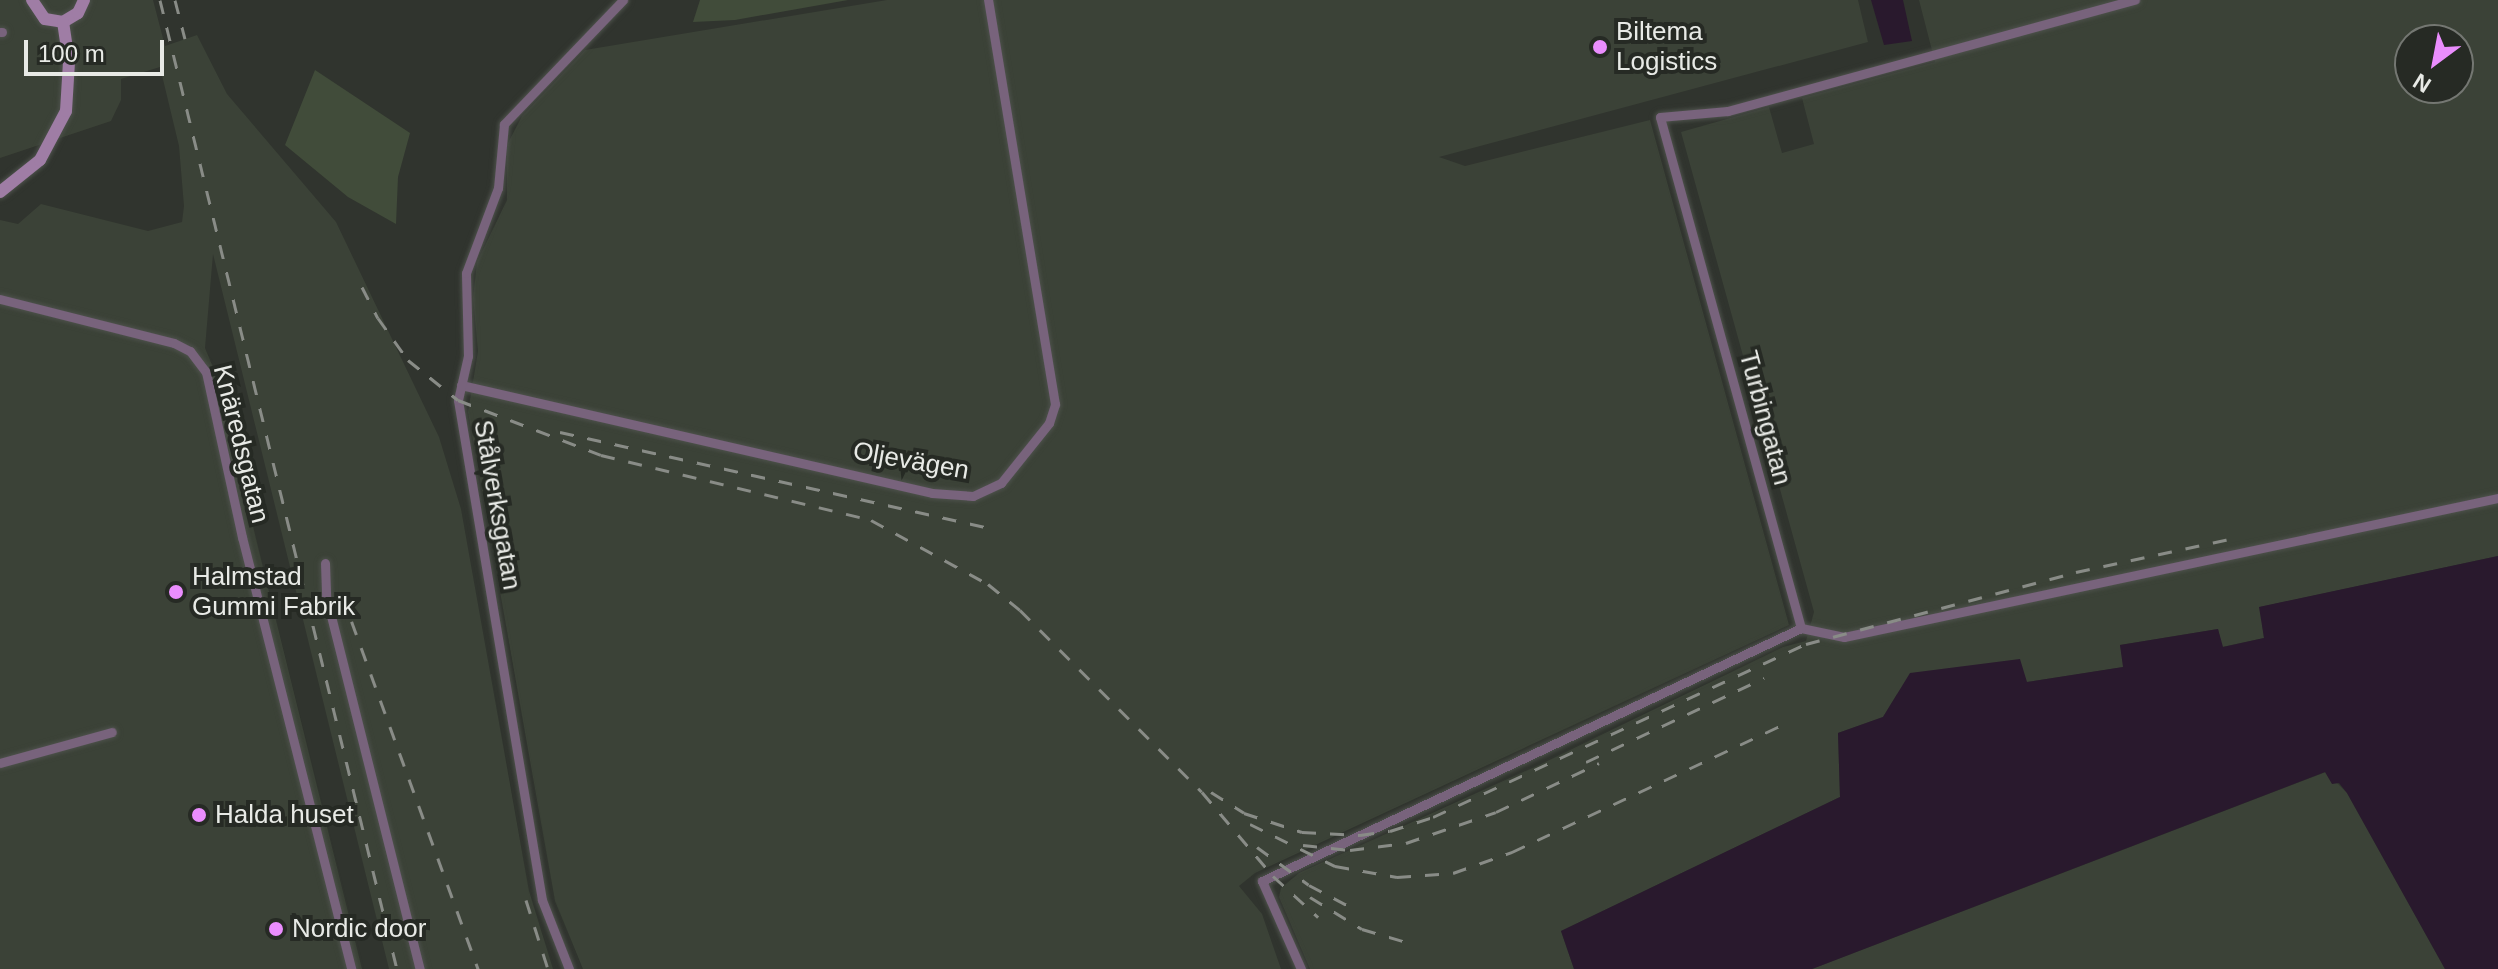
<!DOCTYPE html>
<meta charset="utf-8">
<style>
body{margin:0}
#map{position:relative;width:2498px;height:969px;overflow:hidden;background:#30342e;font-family:Arial,sans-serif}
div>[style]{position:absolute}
.built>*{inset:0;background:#3b4237}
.green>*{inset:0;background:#414c3a}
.water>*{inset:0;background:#29192d}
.roads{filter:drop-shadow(0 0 2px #4d514b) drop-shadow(0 0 2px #4d514b)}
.street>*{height:9px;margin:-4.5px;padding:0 4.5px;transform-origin:4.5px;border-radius:4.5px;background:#78637c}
.secondary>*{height:12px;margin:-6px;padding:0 6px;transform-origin:6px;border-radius:6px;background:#9f7da5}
.rail>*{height:3px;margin-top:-1.5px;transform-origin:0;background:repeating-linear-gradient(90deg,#898c87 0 14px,transparent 0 28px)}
.dots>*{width:22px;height:22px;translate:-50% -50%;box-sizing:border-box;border:4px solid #262a24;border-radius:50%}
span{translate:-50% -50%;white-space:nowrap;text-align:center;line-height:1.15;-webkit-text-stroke:8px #262a24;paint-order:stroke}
.poi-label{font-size:26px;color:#e8eae6}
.left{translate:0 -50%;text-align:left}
.street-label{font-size:26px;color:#e8eae6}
.north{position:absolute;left:2394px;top:24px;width:80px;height:80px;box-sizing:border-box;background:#262a24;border:2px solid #747772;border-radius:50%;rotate:212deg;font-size:22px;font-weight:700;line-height:32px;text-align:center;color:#e8eae6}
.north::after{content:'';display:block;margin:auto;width:28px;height:36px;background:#ea8dfd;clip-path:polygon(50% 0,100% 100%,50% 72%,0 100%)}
.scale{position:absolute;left:24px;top:40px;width:140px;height:36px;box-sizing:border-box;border:4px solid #e8eae6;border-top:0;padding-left:10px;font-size:24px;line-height:28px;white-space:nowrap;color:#e8eae6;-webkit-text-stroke:6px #262a24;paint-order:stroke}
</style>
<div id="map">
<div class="built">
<i style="clip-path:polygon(0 0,153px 0,165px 46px,197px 35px,227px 94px,336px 222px,439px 437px,461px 509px,529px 891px,553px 969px,389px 969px,213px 254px,205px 348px,215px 372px,362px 969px,0 969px,0 220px,18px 224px,41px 204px,148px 231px,182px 222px,184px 206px,179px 146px,160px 67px,121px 79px,121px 100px,111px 121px,0 158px)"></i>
<i style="clip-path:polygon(887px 0,1858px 0,1868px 42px,1439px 157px,1465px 166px,1650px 120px,1789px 625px,1255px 873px,1239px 886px,1262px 914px,1281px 969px,583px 969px,555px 901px,468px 412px,478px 351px,473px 298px,477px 262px,507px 200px,507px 145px,522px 116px,585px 50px)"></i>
<i style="clip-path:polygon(evenodd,1919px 0,2498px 0,2498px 556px,2260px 607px,2264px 638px,2222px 647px,2218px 629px,2120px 645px,2124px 667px,2027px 682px,1897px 694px,1883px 717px,1838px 733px,1840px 797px,1561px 931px,1574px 969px,1310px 969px,1279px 897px,1281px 888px,1299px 873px,1539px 765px,1783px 647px,1806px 641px,1814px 612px,1681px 132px,1769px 107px,1782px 153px,1814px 144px,1802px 98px,1935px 62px,1919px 0,2410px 40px,2458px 40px,2458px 88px,2410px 88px,2410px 40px)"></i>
<i style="clip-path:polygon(2326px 772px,2347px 793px,2445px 969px,1812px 969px)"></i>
</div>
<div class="green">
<i style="clip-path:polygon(700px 0,848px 0,735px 20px,693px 22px)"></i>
<i style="clip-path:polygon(315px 70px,410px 133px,398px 177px,396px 224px,348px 197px,285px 145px)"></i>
</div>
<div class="water">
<i style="clip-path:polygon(1871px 0,1903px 0,1912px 41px,1884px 45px)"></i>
<i style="clip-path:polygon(2498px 556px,2498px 969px,2445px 969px,2347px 793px,2339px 783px,2332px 784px,2325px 772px,1812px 969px,1574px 969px,1561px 931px,1840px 797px,1838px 733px,1883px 717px,1910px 673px,2020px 659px,2027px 682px,2123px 667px,2120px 645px,2218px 629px,2223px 647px,2264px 638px,2259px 607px)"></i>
</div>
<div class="roads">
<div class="street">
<i style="left:0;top:32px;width:2px"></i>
<i style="left:0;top:299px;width:179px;rotate:14.2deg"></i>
<i style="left:174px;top:343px;width:18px;rotate:27deg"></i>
<i style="left:190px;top:351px;width:26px;rotate:53deg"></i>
<i style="left:206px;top:372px;width:169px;rotate:77.7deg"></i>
<i style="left:242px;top:537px;width:446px;rotate:75.8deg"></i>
<i style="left:461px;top:385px;width:483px;rotate:12.9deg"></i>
<i style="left:932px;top:493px;width:41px;rotate:4.2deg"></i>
<i style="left:973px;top:496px;width:31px;rotate:-25deg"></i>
<i style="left:1001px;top:483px;width:77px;rotate:-51.3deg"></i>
<i style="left:1049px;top:423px;width:20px;rotate:-72deg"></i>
<i style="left:1055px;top:404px;width:410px;rotate:-99.4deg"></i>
<i style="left:325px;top:563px;width:33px;rotate:88deg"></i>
<i style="left:326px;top:596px;width:385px;rotate:75.9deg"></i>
<i style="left:1801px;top:628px;width:44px;rotate:11.8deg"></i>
<i style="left:1844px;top:637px;width:669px;rotate:-12deg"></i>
<i style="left:0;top:763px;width:116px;rotate:-15.5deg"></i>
<i style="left:569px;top:969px;width:74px;rotate:-111.4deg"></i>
<i style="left:542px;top:900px;width:507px;rotate:-99.54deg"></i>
<i style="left:458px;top:400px;width:45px;rotate:-77.2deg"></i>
<i style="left:468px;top:356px;width:83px;rotate:-91.4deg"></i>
<i style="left:466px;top:273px;width:91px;rotate:-69.4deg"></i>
<i style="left:498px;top:188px;width:64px;rotate:-84.6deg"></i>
<i style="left:504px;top:124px;width:172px;rotate:-46.2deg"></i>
<i style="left:1301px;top:969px;width:96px;rotate:-113.9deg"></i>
<i style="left:1262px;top:881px;width:595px;rotate:-25.14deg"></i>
<i style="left:1801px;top:628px;width:530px;rotate:-105.43deg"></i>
<i style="left:1660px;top:117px;width:68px;rotate:-5deg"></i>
<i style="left:1728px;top:111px;width:422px;rotate:-15.3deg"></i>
</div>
<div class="secondary">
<i style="left:32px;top:0;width:23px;rotate:56deg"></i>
<i style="left:45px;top:19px;width:18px;rotate:9deg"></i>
<i style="left:63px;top:22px;width:17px;rotate:-31deg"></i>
<i style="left:78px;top:13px;width:14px;rotate:-65deg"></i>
<i style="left:0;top:192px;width:51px;rotate:-38.7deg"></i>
<i style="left:40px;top:160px;width:55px;rotate:-62deg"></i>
<i style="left:66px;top:111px;width:49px;rotate:-86.5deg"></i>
<i style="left:69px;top:62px;width:40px;rotate:-98.5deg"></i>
</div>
</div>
<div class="rail">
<i style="left:160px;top:0;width:998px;rotate:76.26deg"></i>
<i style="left:175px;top:0;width:40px;rotate:75.6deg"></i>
<i style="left:362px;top:287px;width:35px;rotate:63deg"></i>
<i style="left:378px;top:318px;width:52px;rotate:54.5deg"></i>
<i style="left:408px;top:360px;width:64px;rotate:38.7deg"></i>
<i style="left:458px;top:400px;width:153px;rotate:21deg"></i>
<i style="left:601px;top:455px;width:278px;rotate:13.5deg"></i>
<i style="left:871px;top:520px;width:133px;rotate:28.7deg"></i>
<i style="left:988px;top:584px;width:41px;rotate:39.1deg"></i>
<i style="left:1020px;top:610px;width:257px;rotate:45deg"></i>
<i style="left:1202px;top:792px;width:110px;rotate:49.8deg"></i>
<i style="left:1273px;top:876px;width:61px;rotate:42.3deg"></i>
<i style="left:560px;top:432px;width:439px;rotate:12.6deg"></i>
<i style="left:342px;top:595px;width:398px;rotate:70deg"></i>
<i style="left:1586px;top:762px;width:197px;rotate:-25.3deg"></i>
<i style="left:1211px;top:792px;width:39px;rotate:32deg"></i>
<i style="left:1244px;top:813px;width:61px;rotate:18.1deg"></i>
<i style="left:1302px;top:832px;width:58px;rotate:3deg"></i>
<i style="left:1360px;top:835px;width:30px;rotate:-8deg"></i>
<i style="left:1390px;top:831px;width:45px;rotate:-18deg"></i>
<i style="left:1433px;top:817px;width:411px;rotate:-24.9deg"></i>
<i style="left:1806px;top:644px;width:279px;rotate:-14.9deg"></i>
<i style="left:2076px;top:572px;width:157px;rotate:-12.1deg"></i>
<i style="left:1250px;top:824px;width:95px;rotate:26.3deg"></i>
<i style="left:1335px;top:866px;width:63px;rotate:10.1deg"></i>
<i style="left:1397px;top:877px;width:56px;rotate:-4.1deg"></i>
<i style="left:1453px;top:873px;width:63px;rotate:-19.6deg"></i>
<i style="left:1512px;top:852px;width:303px;rotate:-25.2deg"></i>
<i style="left:1303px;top:845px;width:47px;rotate:6.1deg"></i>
<i style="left:1350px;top:850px;width:56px;rotate:-7.1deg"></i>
<i style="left:1406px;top:843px;width:95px;rotate:-19deg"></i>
<i style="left:1496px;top:812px;width:114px;rotate:-25.4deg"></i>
<i style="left:1257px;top:847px;width:64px;rotate:36.2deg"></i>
<i style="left:1309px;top:885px;width:43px;rotate:27.8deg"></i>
<i style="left:1310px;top:897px;width:61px;rotate:31.6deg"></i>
<i style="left:1362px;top:929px;width:43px;rotate:16.3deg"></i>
<i style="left:526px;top:900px;width:72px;rotate:72.3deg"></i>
</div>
<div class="dots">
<i style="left:1600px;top:47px;background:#ea8dfd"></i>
<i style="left:176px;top:592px;background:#ea8dfd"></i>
<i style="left:199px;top:815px;background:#ea8dfd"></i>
<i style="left:276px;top:929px;background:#ea8dfd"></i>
</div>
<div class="poi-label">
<span class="left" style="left:1616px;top:47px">Biltema<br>Logistics</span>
<span class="left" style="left:192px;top:592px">Halmstad<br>Gummi Fabrik</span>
<span class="left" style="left:215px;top:815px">Halda huset</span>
<span class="left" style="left:292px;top:929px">Nordic door</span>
</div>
<div class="street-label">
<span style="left:1765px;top:418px;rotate:75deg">Turbingatan</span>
<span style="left:241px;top:444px;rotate:76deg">Knäredsgatan</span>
<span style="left:911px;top:461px;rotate:10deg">Oljevägen</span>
<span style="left:497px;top:505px;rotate:80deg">Stålverksgatan</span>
</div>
<div class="north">N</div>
<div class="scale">100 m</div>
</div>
